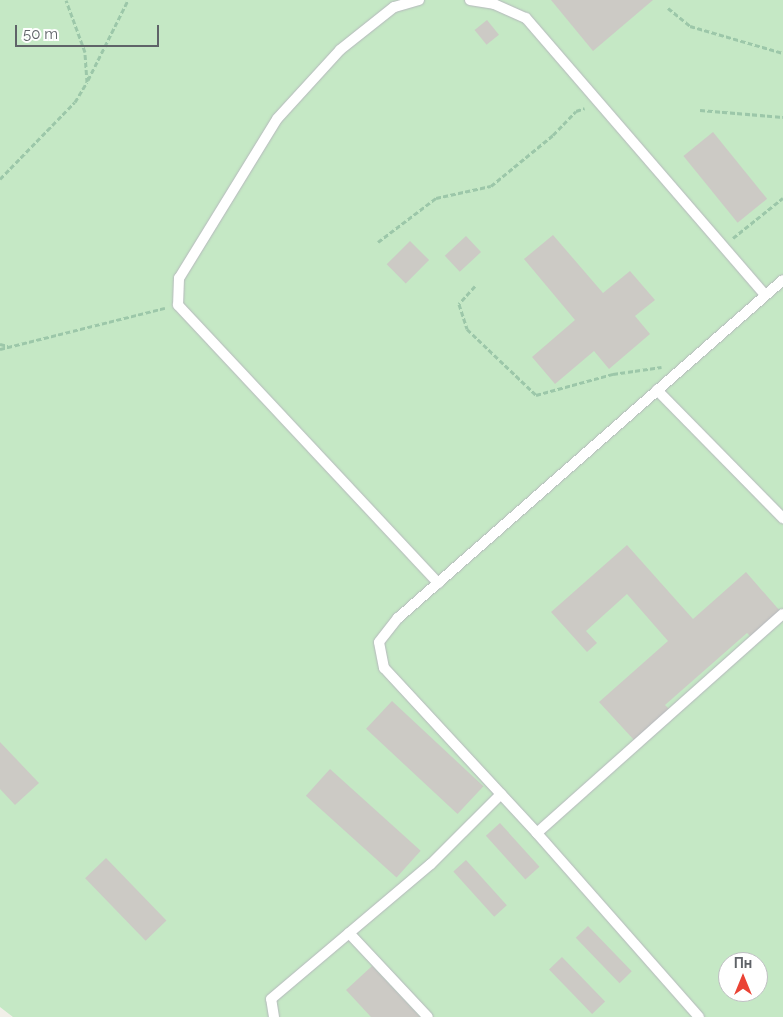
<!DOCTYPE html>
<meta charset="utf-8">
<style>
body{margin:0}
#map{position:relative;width:783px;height:1017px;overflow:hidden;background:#f1efe8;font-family:Raleway,sans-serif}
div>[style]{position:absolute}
.green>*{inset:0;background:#c5e8c5}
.building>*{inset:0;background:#cccac5;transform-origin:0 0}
.path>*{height:3px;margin-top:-1.5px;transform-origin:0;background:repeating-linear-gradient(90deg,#9cc7a9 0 5px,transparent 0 7.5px)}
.roads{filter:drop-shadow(0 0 1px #b5b8bc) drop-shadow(0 0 1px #b5b8bc)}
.service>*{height:10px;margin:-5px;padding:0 5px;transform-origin:5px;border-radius:5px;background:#fff}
span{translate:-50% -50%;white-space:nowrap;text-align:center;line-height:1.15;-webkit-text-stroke:4.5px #fff;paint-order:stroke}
.north{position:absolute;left:718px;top:952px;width:50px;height:50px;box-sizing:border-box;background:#fff;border:1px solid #bfc1c3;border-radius:50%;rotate:0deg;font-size:14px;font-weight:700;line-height:20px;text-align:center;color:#5f6368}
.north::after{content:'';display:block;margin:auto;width:18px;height:22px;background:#ea4335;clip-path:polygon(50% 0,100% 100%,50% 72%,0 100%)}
.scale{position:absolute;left:15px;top:25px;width:144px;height:22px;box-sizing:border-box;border:2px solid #5f6368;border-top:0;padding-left:6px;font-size:15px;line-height:18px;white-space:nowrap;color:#5f6368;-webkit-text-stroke:4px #fff;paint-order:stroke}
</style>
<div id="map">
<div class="green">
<i style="clip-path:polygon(evenodd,0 0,783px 0,783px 1017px,13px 1017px,0 1007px,0 0,728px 962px,758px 962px,758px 992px,728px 992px,728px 962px)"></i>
</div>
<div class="building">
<i style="clip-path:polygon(551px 0,653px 0,593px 51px)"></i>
<i style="left:487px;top:20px;width:19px;height:16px;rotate:51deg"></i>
<i style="left:713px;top:132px;width:86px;height:38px;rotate:51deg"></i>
<i style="clip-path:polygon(553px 235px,603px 293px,630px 271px,655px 300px,635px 316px,650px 334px,609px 369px,594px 351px,555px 384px,532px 357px,575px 320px,524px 259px)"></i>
<i style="left:466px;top:236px;width:22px;height:29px;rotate:47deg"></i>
<i style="left:410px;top:241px;width:27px;height:33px;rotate:45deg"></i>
<i style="clip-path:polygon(627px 545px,693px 619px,746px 572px,780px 611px,751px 637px,747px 633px,665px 705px,669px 709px,634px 740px,599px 702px,668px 641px,627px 594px,586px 631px,597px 643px,587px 652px,551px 612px)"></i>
<i style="left:392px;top:701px;width:125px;height:38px;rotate:43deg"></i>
<i style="clip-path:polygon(0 742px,39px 783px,15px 805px,0 789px)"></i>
<i style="left:330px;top:769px;width:122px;height:36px;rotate:42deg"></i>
<i style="left:500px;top:823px;width:59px;height:19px;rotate:48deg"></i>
<i style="left:106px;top:858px;width:87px;height:29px;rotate:46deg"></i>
<i style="left:466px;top:860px;width:61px;height:17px;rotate:48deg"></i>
<i style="left:588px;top:926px;width:63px;height:17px;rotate:46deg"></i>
<i style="left:562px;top:957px;width:62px;height:18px;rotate:46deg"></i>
<i style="clip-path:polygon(372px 966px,420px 1017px,371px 1017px,346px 990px)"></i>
</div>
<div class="path">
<i style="left:668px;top:8px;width:28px;rotate:39deg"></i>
<i style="left:690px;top:26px;width:97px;rotate:16.2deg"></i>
<i style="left:88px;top:80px;width:89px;rotate:-63.4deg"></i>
<i style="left:700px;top:110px;width:83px;rotate:4.8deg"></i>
<i style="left:0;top:179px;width:107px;rotate:-45.8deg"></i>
<i style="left:75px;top:102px;width:23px;rotate:-59deg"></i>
<i style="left:87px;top:82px;width:30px;rotate:-94deg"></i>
<i style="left:85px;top:52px;width:55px;rotate:-110.1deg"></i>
<i style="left:733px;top:238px;width:64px;rotate:-38.7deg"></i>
<i style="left:378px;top:242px;width:73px;rotate:-37.2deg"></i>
<i style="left:436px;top:198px;width:56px;rotate:-12.3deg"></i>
<i style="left:491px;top:186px;width:80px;rotate:-39.4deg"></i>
<i style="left:553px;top:135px;width:33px;rotate:-46deg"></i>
<i style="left:576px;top:111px;width:9px;rotate:-18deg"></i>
<i style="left:475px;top:286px;width:24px;rotate:132deg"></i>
<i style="left:459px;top:304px;width:26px;rotate:72deg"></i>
<i style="left:467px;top:329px;width:95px;rotate:43.7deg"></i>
<i style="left:536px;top:395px;width:80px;rotate:-15.3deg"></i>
<i style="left:613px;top:374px;width:49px;rotate:-8.3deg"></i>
<i style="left:0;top:344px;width:8px;rotate:14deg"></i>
<i style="left:0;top:349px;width:170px;rotate:-14deg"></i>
</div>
<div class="roads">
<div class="service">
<i style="left:419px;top:0;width:26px;rotate:164deg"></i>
<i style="left:394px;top:7px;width:69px;rotate:141.5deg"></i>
<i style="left:340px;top:50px;width:93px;rotate:132.4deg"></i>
<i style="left:277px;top:119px;width:187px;rotate:121.6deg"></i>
<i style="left:179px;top:278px;width:27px;rotate:92deg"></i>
<i style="left:178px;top:305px;width:381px;rotate:46.9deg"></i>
<i style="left:470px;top:0;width:24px;rotate:9deg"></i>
<i style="left:494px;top:4px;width:35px;rotate:24deg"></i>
<i style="left:526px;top:18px;width:366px;rotate:49.2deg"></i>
<i style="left:657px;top:390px;width:180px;rotate:45.5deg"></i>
<i style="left:537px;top:833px;width:329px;rotate:-41.7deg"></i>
<i style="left:349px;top:933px;width:115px;rotate:46.8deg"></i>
<i style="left:274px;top:1017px;width:18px;rotate:-99deg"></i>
<i style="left:271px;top:999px;width:209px;rotate:-40.2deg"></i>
<i style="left:431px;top:864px;width:99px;rotate:-45deg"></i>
<i style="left:699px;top:1017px;width:245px;rotate:-131.4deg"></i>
<i style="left:537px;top:833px;width:225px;rotate:-132.8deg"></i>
<i style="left:384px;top:668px;width:26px;rotate:-101deg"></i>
<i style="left:379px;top:642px;width:31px;rotate:-52deg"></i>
<i style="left:398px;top:618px;width:512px;rotate:-41.28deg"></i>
</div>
</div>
<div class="north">Пн</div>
<div class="scale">50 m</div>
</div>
